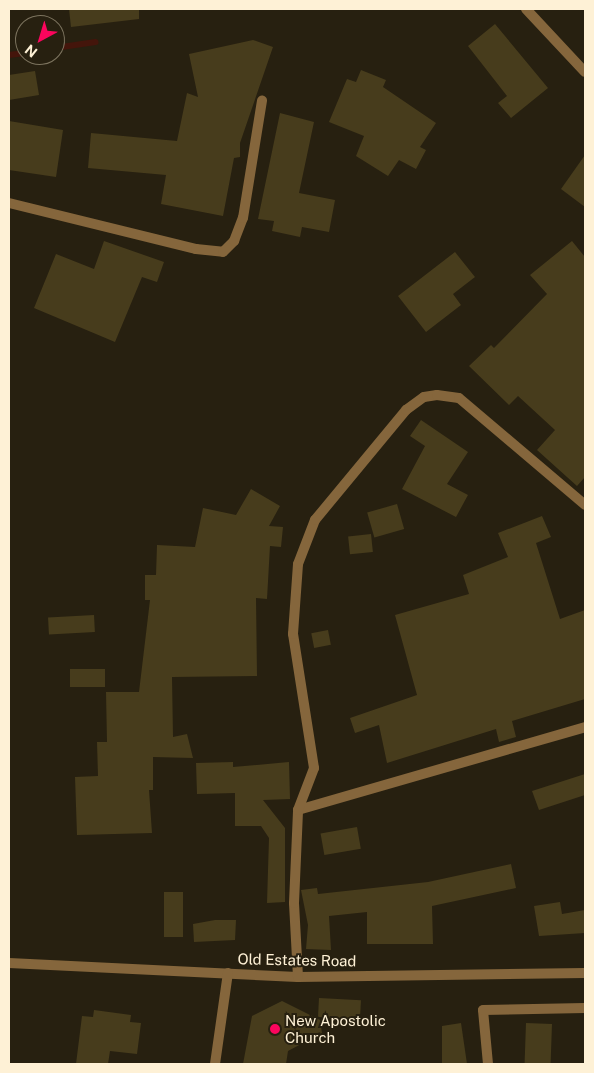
<!DOCTYPE html>
<style>
body{margin:0}
#map{position:relative;width:594px;height:1073px;overflow:hidden;background:#272010;font-family:"Public Sans",sans-serif}
div>[style]{position:absolute}
.stream>*{height:6px;margin:-3px;padding:0 3px;transform-origin:3px;border-radius:3px;background:#44150b}
.building>*{inset:0;background:#473c1c;transform-origin:0 0}
.minor>*{height:10px;margin:-5px;padding:0 5px;transform-origin:5px;border-radius:5px;background:#85663c}
.dots>*{width:14px;height:14px;translate:-50% -50%;box-sizing:border-box;border:2px solid #272010;border-radius:50%}
span{translate:-50% -50%;white-space:nowrap;text-align:center;line-height:1.15;-webkit-text-stroke:4px #272010;paint-order:stroke}
.street-label{font-size:15px;color:#fef1d6}
.poi-label{font-size:15px;color:#fef1d6}
.left{translate:0 -50%;text-align:left}
.frame{position:absolute;inset:0;border:10px solid #fef1d6;pointer-events:none}
.north{position:absolute;left:15px;top:15px;width:50px;height:50px;box-sizing:border-box;background:#272010;border:1px solid #7d745f;border-radius:50%;rotate:219deg;font-size:14px;font-weight:700;line-height:20px;text-align:center;color:#fef1d6}
.north::after{content:'';display:block;margin:auto;width:18px;height:22px;background:#fb055d;clip-path:polygon(50% 0,100% 100%,50% 72%,0 100%)}
</style>
<div id="map">
<div class="stream">
<i style="left:55px;top:48px;width:41px;rotate:-8.3deg"></i>
<i style="left:9px;top:55px;width:16px;rotate:-7deg"></i>
</div>
<div class="building">
<i style="clip-path:polygon(69px 9px,139px 9px,139px 19px,71px 27px)"></i>
<i style="clip-path:polygon(495px 24px,548px 88px,511px 118px,498px 103px,507px 96px,468px 46px)"></i>
<i style="clip-path:polygon(253px 40px,273px 47px,240px 143px,240px 157px,234px 158px,223px 216px,161px 204px,166px 175px,88px 168px,91px 133px,177px 141px,187px 93px,198px 97px,189px 54px)"></i>
<i style="clip-path:polygon(361px 70px,386px 80px,383px 87px,436px 123px,420px 147px,426px 150px,416px 169px,399px 160px,388px 176px,356px 156px,364px 136px,329px 122px,347px 79px,356px 82px)"></i>
<i style="clip-path:polygon(35px 71px,39px 95px,9px 100px,9px 75px)"></i>
<i style="clip-path:polygon(280px 113px,314px 122px,299px 193px,335px 200px,329px 232px,302px 227px,300px 237px,272px 231px,274px 221px,258px 219px)"></i>
<i style="clip-path:polygon(9px 121px,63px 130px,56px 177px,9px 170px)"></i>
<i style="clip-path:polygon(585px 155px,585px 207px,561px 189px)"></i>
<i style="clip-path:polygon(104px 241px,164px 262px,157px 282px,142px 277px,115px 342px,34px 308px,56px 254px,94px 269px)"></i>
<i style="clip-path:polygon(572px 241px,585px 257px,585px 477px,577px 486px,537px 450px,555px 430px,518px 396px,509px 405px,469px 366px,491px 345px,494px 348px,547px 294px,530px 275px)"></i>
<i style="clip-path:polygon(455px 252px,475px 277px,453px 294px,461px 305px,426px 332px,398px 296px)"></i>
<i style="clip-path:polygon(421px 420px,468px 452px,447px 484px,468px 495px,456px 517px,402px 489px,425px 446px,410px 436px)"></i>
<i style="clip-path:polygon(251px 489px,280px 506px,269px 526px,283px 527px,281px 547px,270px 546px,267px 599px,256px 598px,257px 676px,172px 677px,173px 737px,187px 734px,193px 758px,153px 757px,153px 790px,149px 790px,152px 833px,77px 835px,75px 777px,98px 776px,97px 742px,107px 742px,106px 692px,139px 692px,150px 600px,145px 600px,145px 575px,156px 575px,157px 545px,195px 547px,203px 508px,236px 515px)"></i>
<i style="left:397px;top:504px;width:26px;height:31px;rotate:74deg"></i>
<i style="clip-path:polygon(542px 516px,551px 537px,536px 543px,560px 619px,585px 610px,585px 699px,512px 721px,516px 737px,499px 742px,496px 729px,387px 763px,379px 725px,355px 733px,350px 718px,417px 695px,395px 615px,469px 594px,463px 575px,508px 557px,498px 533px)"></i>
<i style="left:371px;top:534px;width:18px;height:23px;rotate:84deg"></i>
<i style="left:94px;top:615px;width:17px;height:46px;rotate:87deg"></i>
<i style="left:328px;top:630px;width:15px;height:17px;rotate:79deg"></i>
<i style="left:105px;top:669px;width:18px;height:35px;rotate:90deg"></i>
<i style="clip-path:polygon(233px 762px,233px 767px,289px 762px,290px 799px,263px 800px,285px 828px,285px 902px,267px 903px,269px 838px,261px 826px,235px 826px,235px 793px,197px 794px,196px 763px)"></i>
<i style="clip-path:polygon(585px 774px,585px 795px,539px 810px,532px 791px)"></i>
<i style="left:357px;top:827px;width:22px;height:37px;rotate:80deg"></i>
<i style="clip-path:polygon(511px 864px,516px 888px,432px 906px,433px 944px,367px 944px,367px 912px,329px 916px,331px 950px,306px 949px,308px 925px,301px 890px,317px 888px,318px 894px,428px 882px)"></i>
<i style="left:164px;top:892px;width:19px;height:45px"></i>
<i style="clip-path:polygon(560px 902px,562px 914px,585px 910px,585px 933px,539px 936px,534px 906px)"></i>
<i style="clip-path:polygon(215px 920px,236px 920px,235px 940px,194px 942px,193px 924px)"></i>
<i style="left:319px;top:998px;width:42px;height:19px;rotate:3deg"></i>
<i style="clip-path:polygon(282px 1001px,320px 1020px,322px 1033px,288px 1051px,286px 1064px,243px 1064px,252px 1016px)"></i>
<i style="clip-path:polygon(94px 1010px,131px 1015px,130px 1022px,141px 1023px,137px 1054px,110px 1051px,108px 1064px,76px 1064px,82px 1016px,93px 1017px)"></i>
<i style="clip-path:polygon(461px 1023px,467px 1064px,442px 1064px,442px 1026px)"></i>
<i style="left:526px;top:1023px;width:26px;height:41px;rotate:2deg"></i>
</div>
<div class="minor">
<i style="left:526px;top:9px;width:86px;rotate:46.9deg"></i>
<i style="left:9px;top:203px;width:193px;rotate:13.8deg"></i>
<i style="left:196px;top:249px;width:27px;rotate:6deg"></i>
<i style="left:223px;top:252px;width:16px;rotate:-45deg"></i>
<i style="left:234px;top:241px;width:25px;rotate:-69deg"></i>
<i style="left:243px;top:218px;width:119px;rotate:-80.8deg"></i>
<i style="left:298px;top:810px;width:299px;rotate:-16.1deg"></i>
<i style="left:9px;top:963px;width:289px;rotate:2.8deg"></i>
<i style="left:298px;top:977px;width:287px;rotate:-0.8deg"></i>
<i style="left:298px;top:977px;width:74px;rotate:-93.1deg"></i>
<i style="left:294px;top:903px;width:93px;rotate:-87.5deg"></i>
<i style="left:298px;top:810px;width:45px;rotate:-69.1deg"></i>
<i style="left:314px;top:768px;width:136px;rotate:-98.9deg"></i>
<i style="left:293px;top:634px;width:70px;rotate:-85.9deg"></i>
<i style="left:298px;top:564px;width:47px;rotate:-68.9deg"></i>
<i style="left:315px;top:520px;width:143px;rotate:-50.4deg"></i>
<i style="left:406px;top:410px;width:22px;rotate:-36deg"></i>
<i style="left:424px;top:397px;width:13px;rotate:-9deg"></i>
<i style="left:437px;top:395px;width:22px;rotate:8deg"></i>
<i style="left:459px;top:398px;width:165px;rotate:40.3deg"></i>
<i style="left:215px;top:1064px;width:92px;rotate:-81.9deg"></i>
<i style="left:488px;top:1064px;width:54px;rotate:-95.3deg"></i>
<i style="left:483px;top:1010px;width:102px;rotate:-1.1deg"></i>
</div>
<div class="dots">
<i style="left:275px;top:1029px;background:#fb055d"></i>
</div>
<div class="street-label">
<span style="left:297px;top:960px;rotate:1deg">Old Estates Road</span>
</div>
<div class="poi-label">
<span class="left" style="left:285px;top:1029px">New Apostolic<br>Church</span>
</div>
<div class="frame"></div>
<div class="north">N</div>
</div>
